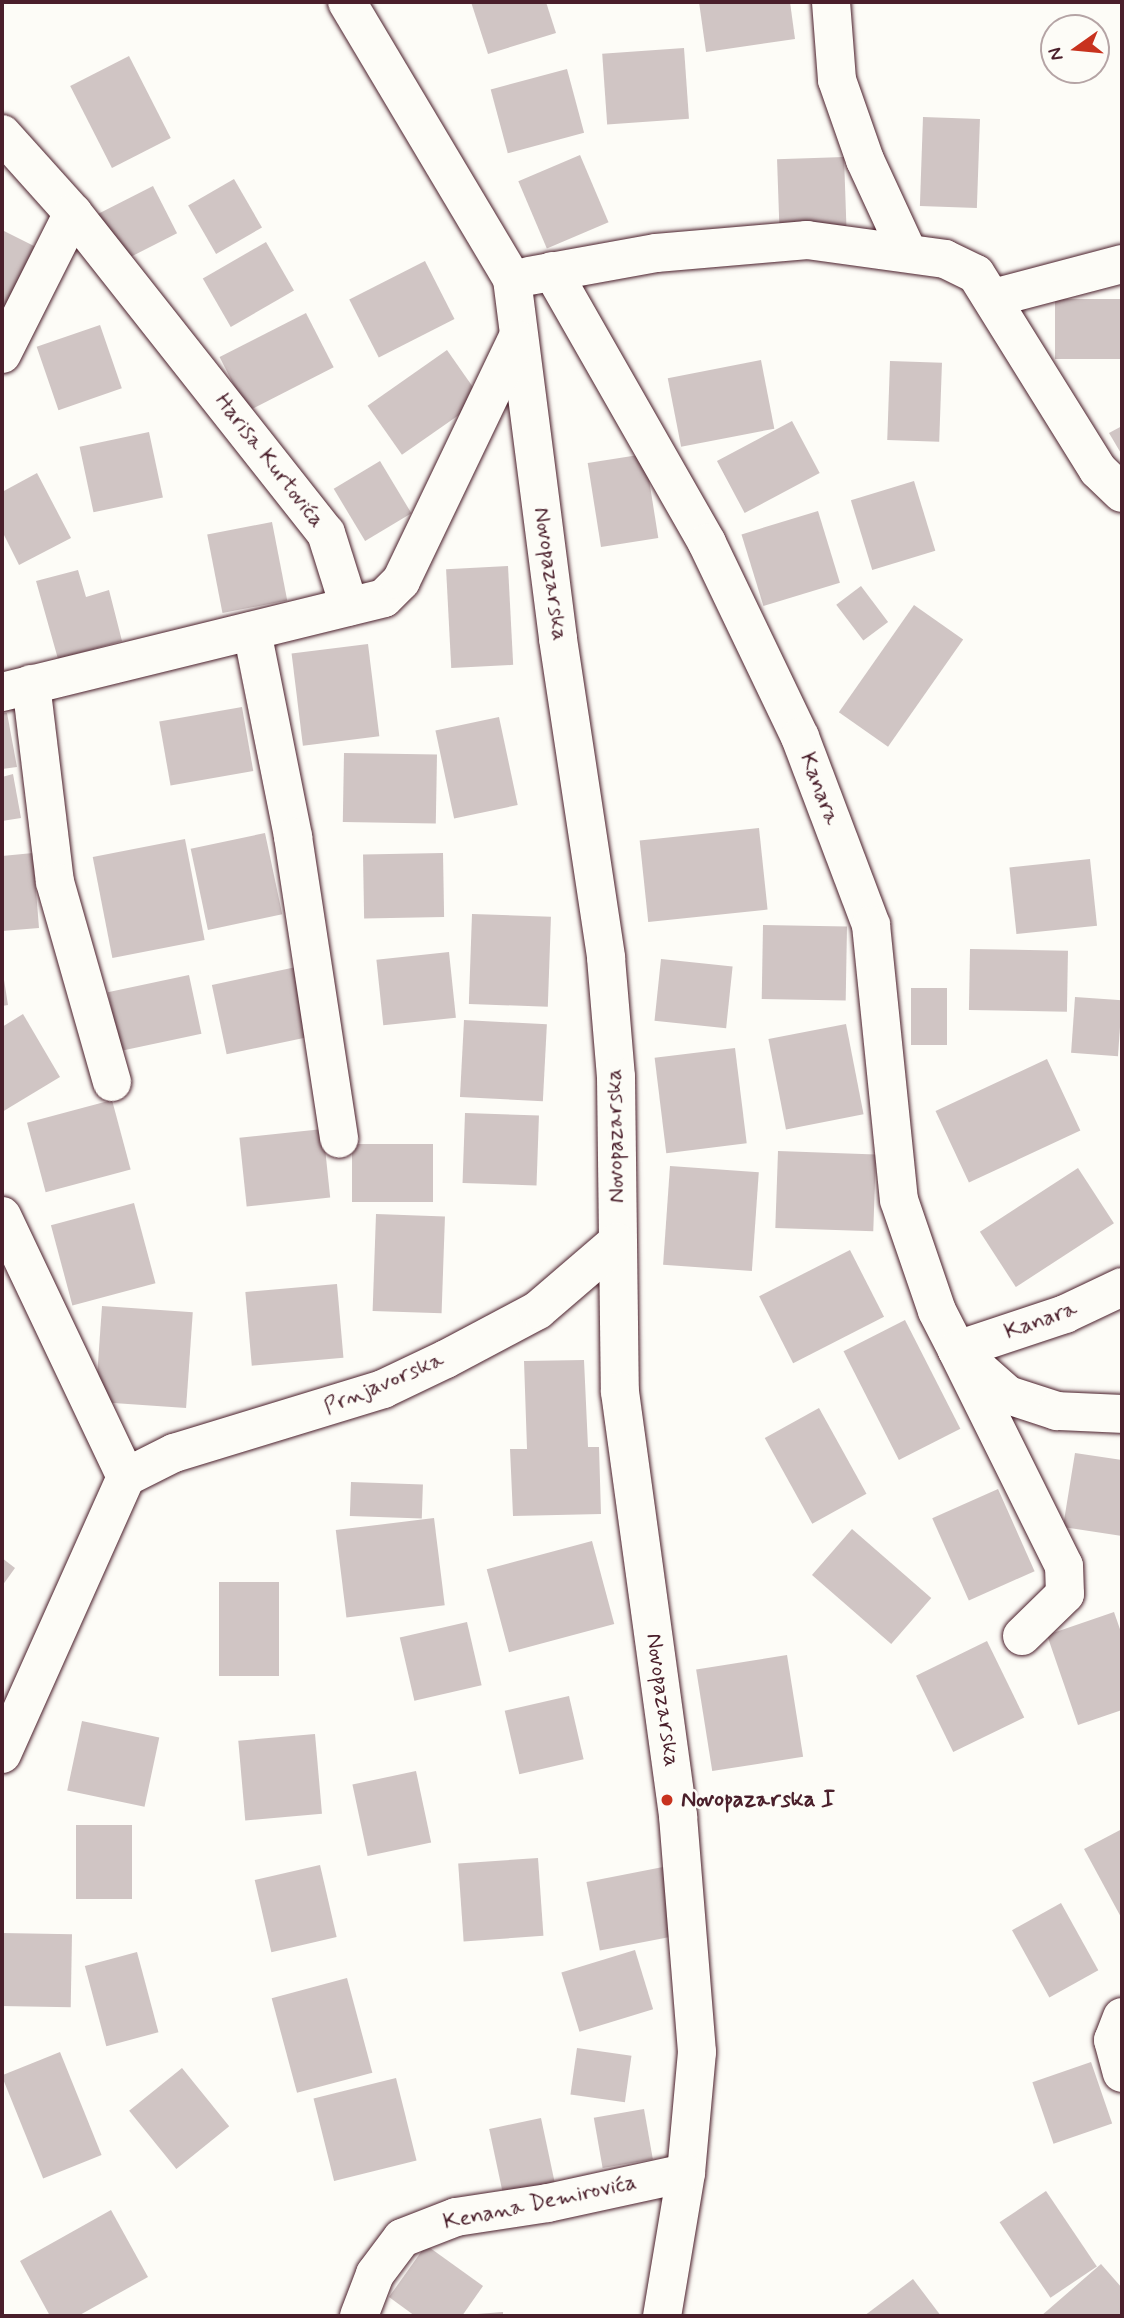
<!DOCTYPE html>
<meta charset="utf-8">
<style>
body{margin:0}
#map{position:relative;width:1124px;height:2318px;overflow:hidden;background:#fdfcf7;font-family:Mynerve,sans-serif}
div>[style]{position:absolute}
.building>*{inset:0;background:#d0c5c4;transform-origin:0 0}
.roads{filter:drop-shadow(0 0 2px #4a1f2b) drop-shadow(0 0 2px #4a1f2b)}
.street>*{height:38px;margin:-19px;padding:0 19px;transform-origin:19px;border-radius:19px;background:#fdfcf7}
.dots>*{width:19px;height:19px;translate:-50% -50%;box-sizing:border-box;border:4px solid #fdfcf7;border-radius:50%}
span{translate:-50% -50%;white-space:nowrap;text-align:center;line-height:1.15;-webkit-text-stroke:5px #fdfcf7;paint-order:stroke}
.street-label{font-size:23px;color:#4a1f2b}
.poi-label{font-size:23px;color:#4a1f2b;font-weight:700}
.left{translate:0 -50%;text-align:left}
.frame{position:absolute;inset:0;border:4px solid #4a1f2b;pointer-events:none}
.north{position:absolute;left:1040px;top:14px;width:70px;height:70px;box-sizing:border-box;background:#fdfcf7;border:2px solid #b5a4a5;border-radius:50%;rotate:255deg;font-size:19px;font-weight:700;line-height:28px;text-align:center;color:#4a1f2b}
.north::after{content:'';display:block;margin:auto;width:24px;height:32px;background:#c8321e;clip-path:polygon(50% 0,100% 100%,50% 72%,0 100%)}
</style>
<div id="map">
<div class="building">
<i style="clip-path:polygon(471px 2px,546px 2px,556px 33px,488px 54px)"></i>
<i style="clip-path:polygon(699px 2px,790px 2px,795px 39px,706px 52px)"></i>
<i style="left:684px;top:48px;width:71px;height:82px;rotate:86deg"></i>
<i style="left:129px;top:56px;width:92px;height:66px;rotate:63deg"></i>
<i style="left:567px;top:69px;width:66px;height:79px;rotate:75deg"></i>
<i style="left:923px;top:117px;width:57px;height:89px;rotate:2deg"></i>
<i style="left:580px;top:155px;width:73px;height:67px;rotate:67deg"></i>
<i style="left:844px;top:157px;width:69px;height:67px;rotate:88deg"></i>
<i style="left:234px;top:179px;width:56px;height:53px;rotate:60deg"></i>
<i style="left:153px;top:186px;width:53px;height:63px;rotate:63deg"></i>
<i style="clip-path:polygon(2px 230px,38px 248px,2px 323px)"></i>
<i style="left:266px;top:242px;width:56px;height:73px;rotate:60deg"></i>
<i style="left:425px;top:261px;width:65px;height:85px;rotate:63deg"></i>
<i style="left:1122px;top:299px;width:60px;height:67px;rotate:90deg"></i>
<i style="left:306px;top:313px;width:61px;height:97px;rotate:63deg"></i>
<i style="left:100px;top:325px;width:67px;height:67px;rotate:71deg"></i>
<i style="left:447px;top:350px;width:60px;height:97px;rotate:55deg"></i>
<i style="left:761px;top:360px;width:70px;height:95px;rotate:79deg"></i>
<i style="left:890px;top:361px;width:52px;height:79px;rotate:2deg"></i>
<i style="left:792px;top:421px;width:59px;height:85px;rotate:62deg"></i>
<i style="clip-path:polygon(1122px 426px,1122px 455px,1109px 433px)"></i>
<i style="left:149px;top:432px;width:67px;height:71px;rotate:78deg"></i>
<i style="left:645px;top:454px;width:85px;height:58px;rotate:81deg"></i>
<i style="left:380px;top:461px;width:61px;height:54px;rotate:59deg"></i>
<i style="clip-path:polygon(37px 473px,71px 538px,19px 565px,2px 531px,2px 492px)"></i>
<i style="left:914px;top:481px;width:73px;height:66px;rotate:73deg"></i>
<i style="left:818px;top:511px;width:75px;height:80px;rotate:73deg"></i>
<i style="left:272px;top:522px;width:80px;height:66px;rotate:79deg"></i>
<i style="left:508px;top:566px;width:99px;height:62px;rotate:87deg"></i>
<i style="clip-path:polygon(78px 570px,86px 597px,109px 590px,122px 641px,58px 659px,36px 581px)"></i>
<i style="left:861px;top:586px;width:45px;height:31px;rotate:53deg"></i>
<i style="left:914px;top:605px;width:60px;height:131px;rotate:35deg"></i>
<i style="left:368px;top:644px;width:93px;height:77px;rotate:83deg"></i>
<i style="left:242px;top:707px;width:65px;height:84px;rotate:80deg"></i>
<i style="clip-path:polygon(2px 713px,7px 713px,17px 767px,2px 769px)"></i>
<i style="left:499px;top:717px;width:90px;height:65px;rotate:78deg"></i>
<i style="left:344px;top:753px;width:93px;height:69px;rotate:1deg"></i>
<i style="clip-path:polygon(13px 774px,21px 818px,2px 821px,2px 777px)"></i>
<i style="left:759px;top:828px;width:82px;height:120px;rotate:84deg"></i>
<i style="left:265px;top:833px;width:83px;height:76px;rotate:78deg"></i>
<i style="left:185px;top:839px;width:103px;height:94px;rotate:79deg"></i>
<i style="clip-path:polygon(33px 853px,39px 928px,2px 931px,2px 856px)"></i>
<i style="left:443px;top:853px;width:64px;height:80px;rotate:89deg"></i>
<i style="left:1090px;top:859px;width:67px;height:81px;rotate:84deg"></i>
<i style="left:472px;top:914px;width:79px;height:90px;rotate:2deg"></i>
<i style="left:763px;top:925px;width:84px;height:74px;rotate:1deg"></i>
<i style="left:970px;top:949px;width:98px;height:61px;rotate:1deg"></i>
<i style="left:449px;top:952px;width:66px;height:73px;rotate:84deg"></i>
<i style="left:661px;top:959px;width:72px;height:62px;rotate:6deg"></i>
<i style="clip-path:polygon(2px 967px,8px 1005px,2px 1006px)"></i>
<i style="left:296px;top:967px;width:71px;height:86px;rotate:78deg"></i>
<i style="left:189px;top:975px;width:60px;height:83px;rotate:78deg"></i>
<i style="left:911px;top:988px;width:36px;height:57px"></i>
<i style="left:1075px;top:997px;width:47px;height:56px;rotate:4deg"></i>
<i style="clip-path:polygon(23px 1014px,60px 1077px,2px 1112px,2px 1027px)"></i>
<i style="left:464px;top:1020px;width:83px;height:77px;rotate:3deg"></i>
<i style="left:846px;top:1024px;width:92px;height:79px;rotate:79deg"></i>
<i style="left:735px;top:1048px;width:96px;height:81px;rotate:83deg"></i>
<i style="left:1047px;top:1059px;width:79px;height:123px;rotate:65deg"></i>
<i style="left:112px;top:1100px;width:72px;height:88px;rotate:75deg"></i>
<i style="left:465px;top:1113px;width:74px;height:70px;rotate:2deg"></i>
<i style="left:323px;top:1129px;width:69px;height:84px;rotate:84deg"></i>
<i style="left:352px;top:1144px;width:81px;height:58px"></i>
<i style="left:778px;top:1151px;width:98px;height:77px;rotate:2deg"></i>
<i style="left:670px;top:1166px;width:89px;height:99px;rotate:4deg"></i>
<i style="left:1078px;top:1168px;width:66px;height:117px;rotate:57deg"></i>
<i style="left:134px;top:1203px;width:83px;height:86px;rotate:75deg"></i>
<i style="left:376px;top:1214px;width:69px;height:97px;rotate:2deg"></i>
<i style="left:850px;top:1250px;width:75px;height:102px;rotate:63deg"></i>
<i style="left:337px;top:1284px;width:74px;height:92px;rotate:85deg"></i>
<i style="left:102px;top:1306px;width:91px;height:96px;rotate:4deg"></i>
<i style="left:905px;top:1320px;width:122px;height:69px;rotate:63deg"></i>
<i style="clip-path:polygon(584px 1360px,588px 1447px,599px 1447px,601px 1514px,513px 1516px,510px 1449px,527px 1449px,524px 1361px)"></i>
<i style="left:819px;top:1408px;width:98px;height:62px;rotate:61deg"></i>
<i style="clip-path:polygon(1075px 1453px,1122px 1460px,1122px 1536px,1063px 1527px)"></i>
<i style="left:351px;top:1482px;width:72px;height:34px;rotate:2deg"></i>
<i style="left:998px;top:1489px;width:90px;height:72px;rotate:66deg"></i>
<i style="left:434px;top:1518px;width:88px;height:99px;rotate:83deg"></i>
<i style="left:852px;top:1529px;width:105px;height:61px;rotate:41deg"></i>
<i style="left:592px;top:1541px;width:86px;height:109px;rotate:75deg"></i>
<i style="clip-path:polygon(2px 1558px,15px 1568px,2px 1586px)"></i>
<i style="left:219px;top:1582px;width:60px;height:94px"></i>
<i style="clip-path:polygon(1114px 1612px,1122px 1635px,1122px 1710px,1078px 1725px,1047px 1635px)"></i>
<i style="left:467px;top:1622px;width:65px;height:69px;rotate:77deg"></i>
<i style="left:987px;top:1641px;width:85px;height:79px;rotate:64deg"></i>
<i style="left:787px;top:1655px;width:103px;height:92px;rotate:81deg"></i>
<i style="left:569px;top:1696px;width:65px;height:66px;rotate:77deg"></i>
<i style="left:82px;top:1721px;width:79px;height:71px;rotate:12deg"></i>
<i style="left:315px;top:1734px;width:80px;height:77px;rotate:85deg"></i>
<i style="left:416px;top:1771px;width:73px;height:65px;rotate:78deg"></i>
<i style="left:76px;top:1825px;width:56px;height:74px"></i>
<i style="clip-path:polygon(1122px 1829px,1122px 1919px,1084px 1849px)"></i>
<i style="left:538px;top:1858px;width:78px;height:80px;rotate:86deg"></i>
<i style="left:320px;top:1865px;width:74px;height:67px;rotate:77deg"></i>
<i style="left:663px;top:1867px;width:70px;height:78px;rotate:79deg"></i>
<i style="left:1061px;top:1903px;width:77px;height:56px;rotate:61deg"></i>
<i style="left:2px;top:1933px;width:70px;height:73px;rotate:1deg"></i>
<i style="left:635px;top:1950px;width:62px;height:77px;rotate:73deg"></i>
<i style="left:137px;top:1952px;width:83px;height:54px;rotate:75deg"></i>
<i style="left:347px;top:1978px;width:98px;height:78px;rotate:75deg"></i>
<i style="left:577px;top:2048px;width:55px;height:47px;rotate:8deg"></i>
<i style="left:60px;top:2052px;width:111px;height:63px;rotate:68deg"></i>
<i style="left:1091px;top:2062px;width:65px;height:62px;rotate:71deg"></i>
<i style="left:182px;top:2068px;width:75px;height:68px;rotate:51deg"></i>
<i style="left:396px;top:2078px;width:85px;height:85px;rotate:76deg"></i>
<i style="left:644px;top:2109px;width:51px;height:51px;rotate:80deg"></i>
<i style="left:541px;top:2118px;width:68px;height:53px;rotate:78deg"></i>
<i style="left:1046px;top:2191px;width:91px;height:56px;rotate:56deg"></i>
<i style="clip-path:polygon(111px 2210px,148px 2277px,78px 2316px,50px 2316px,20px 2261px)"></i>
<i style="clip-path:polygon(426px 2245px,483px 2286px,462px 2316px,415px 2316px,389px 2297px)"></i>
<i style="clip-path:polygon(1101px 2264px,1122px 2288px,1122px 2316px,1041px 2316px)"></i>
<i style="clip-path:polygon(913px 2279px,941px 2316px,864px 2316px)"></i>
<i style="clip-path:polygon(503px 2312px,503px 2316px,477px 2316px,477px 2314px)"></i>
</div>
<div class="roads">
<div class="street">
<i style="left:347px;top:2px;width:322px;rotate:59.2deg"></i>
<i style="left:512px;top:279px;width:363px;rotate:82.7deg"></i>
<i style="left:558px;top:639px;width:323px;rotate:81.4deg"></i>
<i style="left:606px;top:958px;width:119px;rotate:85.2deg"></i>
<i style="left:616px;top:1077px;width:315px;rotate:89.3deg"></i>
<i style="left:620px;top:1392px;width:428px;rotate:82.2deg"></i>
<i style="left:678px;top:1816px;width:237px;rotate:85.4deg"></i>
<i style="left:697px;top:2052px;width:121px;rotate:95.2deg"></i>
<i style="left:686px;top:2173px;width:145px;rotate:99.5deg"></i>
<i style="left:831px;top:2px;width:78px;rotate:85.6deg"></i>
<i style="left:837px;top:80px;width:85px;rotate:70.7deg"></i>
<i style="left:865px;top:160px;width:100px;rotate:65.2deg"></i>
<i style="left:2px;top:134px;width:106px;rotate:48.1deg"></i>
<i style="left:73px;top:213px;width:408px;rotate:51.7deg"></i>
<i style="left:326px;top:533px;width:77px;rotate:72.5deg"></i>
<i style="left:552px;top:271px;width:313px;rotate:60.3deg"></i>
<i style="left:707px;top:543px;width:215px;rotate:64.4deg"></i>
<i style="left:800px;top:737px;width:201px;rotate:69.3deg"></i>
<i style="left:871px;top:925px;width:276px;rotate:84.2deg"></i>
<i style="left:899px;top:1200px;width:117px;rotate:71.1deg"></i>
<i style="left:937px;top:1311px;width:44px;rotate:62.9deg"></i>
<i style="left:957px;top:1350px;width:68px;rotate:41.4deg"></i>
<i style="left:1008px;top:1395px;width:52px;rotate:18.1deg"></i>
<i style="left:1057px;top:1411px;width:65px;rotate:2.6deg"></i>
<i style="left:529px;top:276px;width:129px;rotate:-10.3deg"></i>
<i style="left:656px;top:253px;width:152px;rotate:-4.9deg"></i>
<i style="left:807px;top:240px;width:139px;rotate:7.8deg"></i>
<i style="left:945px;top:259px;width:34px;rotate:26deg"></i>
<i style="left:976px;top:274px;width:231px;rotate:58.1deg"></i>
<i style="left:1098px;top:470px;width:33px;rotate:44deg"></i>
<i style="left:993px;top:298px;width:133px;rotate:-14.8deg"></i>
<i style="left:2px;top:354px;width:158px;rotate:-63.3deg"></i>
<i style="left:252px;top:631px;width:210px;rotate:78.7deg"></i>
<i style="left:293px;top:837px;width:305px;rotate:81.3deg"></i>
<i style="left:31px;top:684px;width:199px;rotate:83.1deg"></i>
<i style="left:55px;top:882px;width:208px;rotate:74.1deg"></i>
<i style="left:2px;top:692px;width:393px;rotate:-13.8deg"></i>
<i style="left:384px;top:598px;width:24px;rotate:-45deg"></i>
<i style="left:401px;top:581px;width:268px;rotate:-64.4deg"></i>
<i style="left:2px;top:1216px;width:289px;rotate:64.6deg"></i>
<i style="left:1022px;top:1636px;width:60px;rotate:-44.3deg"></i>
<i style="left:1065px;top:1594px;width:28px;rotate:-92deg"></i>
<i style="left:1064px;top:1566px;width:241px;rotate:-116.4deg"></i>
<i style="left:957px;top:1350px;width:114px;rotate:-18.4deg"></i>
<i style="left:1065px;top:1314px;width:63px;rotate:-25.3deg"></i>
<i style="left:2px;top:1754px;width:303px;rotate:-65.9deg"></i>
<i style="left:126px;top:1477px;width:54px;rotate:-26.6deg"></i>
<i style="left:174px;top:1453px;width:219px;rotate:-17deg"></i>
<i style="left:383px;top:1389px;width:70px;rotate:-25.5deg"></i>
<i style="left:446px;top:1359px;width:104px;rotate:-28deg"></i>
<i style="left:538px;top:1310px;width:104px;rotate:-40.7deg"></i>
<i style="left:1122px;top:2017px;width:25px;rotate:111deg"></i>
<i style="left:1113px;top:2040px;width:34px;rotate:75deg"></i>
<i style="left:359px;top:2316px;width:45px;rotate:-69.1deg"></i>
<i style="left:375px;top:2274px;width:45px;rotate:-53.1deg"></i>
<i style="left:402px;top:2238px;width:58px;rotate:-21.3deg"></i>
<i style="left:456px;top:2217px;width:93px;rotate:-8.7deg"></i>
<i style="left:548px;top:2203px;width:141px;rotate:-12.3deg"></i>
</div>
</div>
<div class="dots">
<i style="left:667px;top:1800px;background:#c8321e"></i>
</div>
<div class="street-label">
<span style="left:269px;top:461px;rotate:52deg">Harisa Kurtovića</span>
<span style="left:550px;top:574px;rotate:82deg">Novopazarska</span>
<span style="left:819px;top:789px;rotate:69deg">Kanara</span>
<span style="left:616px;top:1136px;rotate:-91deg">Novopazarska</span>
<span style="left:1041px;top:1321px;rotate:-20deg">Kanara</span>
<span style="left:384px;top:1384px;rotate:-23deg">Prnjavorska</span>
<span style="left:662px;top:1700px;rotate:82deg">Novopazarska</span>
<span style="left:540px;top:2203px;rotate:-12deg">Kenana Demirovića</span>
</div>
<div class="poi-label">
<span class="left" style="left:681px;top:1800px">Novopazarska I</span>
</div>
<div class="frame"></div>
<div class="north">N</div>
</div>
